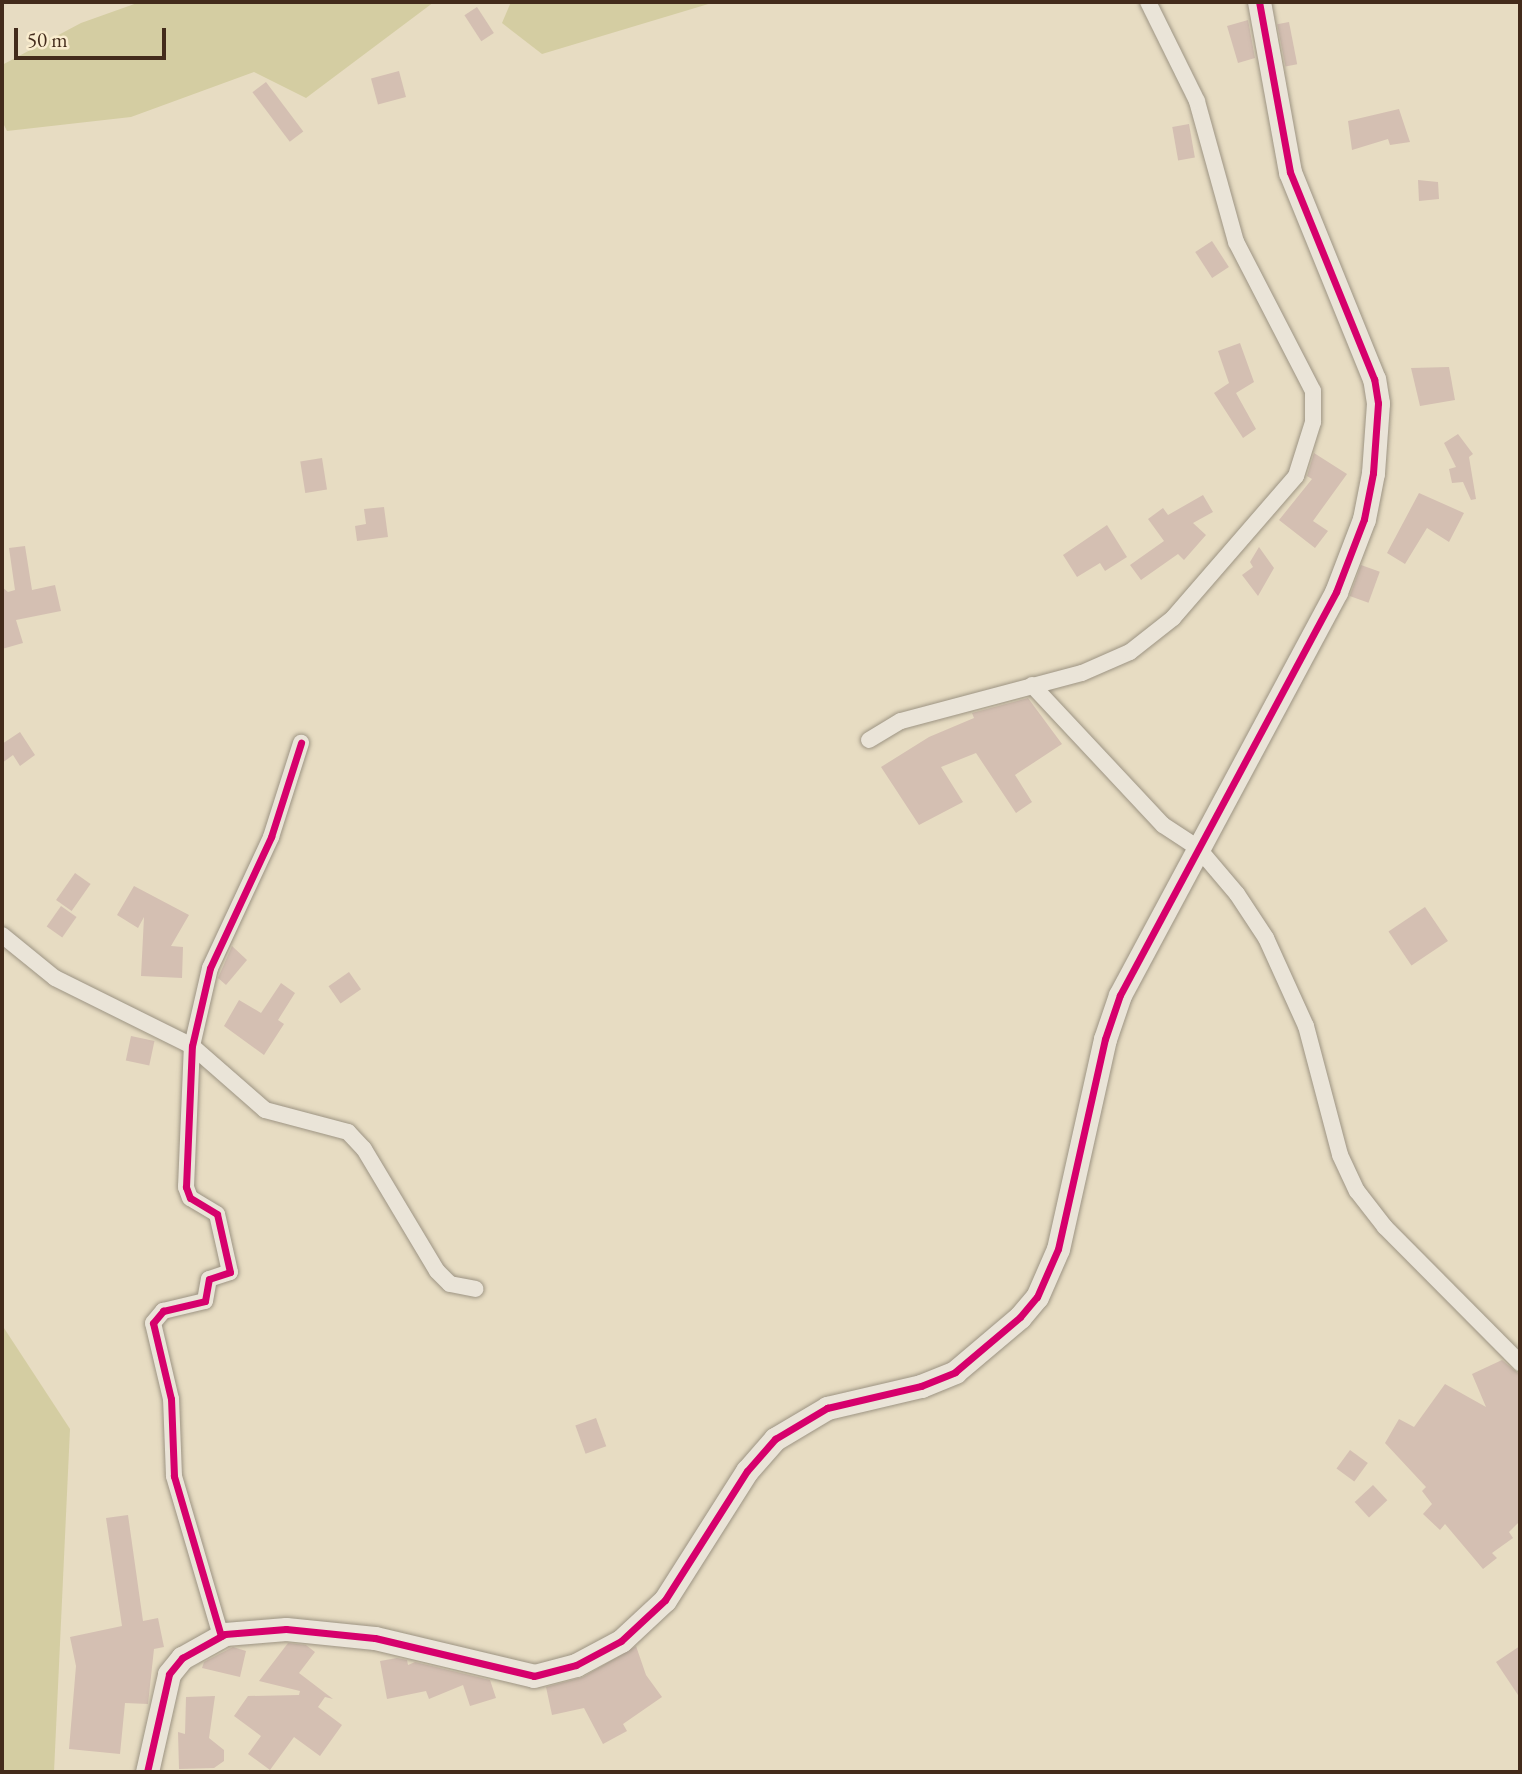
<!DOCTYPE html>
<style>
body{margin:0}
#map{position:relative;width:1522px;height:1774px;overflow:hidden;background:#e7dcc2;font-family:"EB Garamond",serif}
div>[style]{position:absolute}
.green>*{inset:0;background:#d4cda2}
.building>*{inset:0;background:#d4bfb2;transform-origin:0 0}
.roads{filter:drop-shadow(0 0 2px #9d9483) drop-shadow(0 0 2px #9d9483)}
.street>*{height:16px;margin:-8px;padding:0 8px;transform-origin:8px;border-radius:8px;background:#eae4d8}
.secondary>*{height:23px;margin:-11.5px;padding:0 11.5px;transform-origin:11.5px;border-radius:11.5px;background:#eae4d8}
.cycleway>*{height:7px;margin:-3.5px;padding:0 3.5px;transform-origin:3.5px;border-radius:3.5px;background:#d6006c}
span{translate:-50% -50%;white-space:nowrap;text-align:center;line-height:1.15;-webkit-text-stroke:6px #f9ecce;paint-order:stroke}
.frame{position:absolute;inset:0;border:4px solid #432b1b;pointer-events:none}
.scale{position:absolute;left:14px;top:28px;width:152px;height:32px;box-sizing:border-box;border:4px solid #432b1b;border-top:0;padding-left:9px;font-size:21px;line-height:24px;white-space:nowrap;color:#432b1b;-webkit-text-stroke:5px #f9ecce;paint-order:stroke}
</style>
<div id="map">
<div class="green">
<i style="clip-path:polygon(140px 2px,434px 2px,306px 98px,254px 72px,131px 117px,7px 131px,2px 121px,2px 65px,81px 23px)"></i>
<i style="clip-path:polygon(511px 2px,715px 2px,542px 54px,502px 23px)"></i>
<i style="clip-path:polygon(2px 1325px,70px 1429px,54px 1772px,2px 1772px)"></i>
</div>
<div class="building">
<i style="left:477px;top:7px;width:31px;height:15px;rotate:57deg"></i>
<i style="clip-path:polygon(1248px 20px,1255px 58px,1238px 63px,1227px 26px)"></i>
<i style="left:1289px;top:22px;width:43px;height:12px;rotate:79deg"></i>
<i style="left:399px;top:71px;width:27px;height:29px;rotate:75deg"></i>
<i style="left:266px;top:82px;width:62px;height:17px;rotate:53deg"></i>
<i style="clip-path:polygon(1399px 109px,1410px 142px,1390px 145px,1388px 139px,1352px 150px,1348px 121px)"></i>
<i style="left:1189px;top:124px;width:34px;height:17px;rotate:80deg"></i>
<i style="clip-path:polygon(1418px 180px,1438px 182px,1439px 199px,1419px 201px)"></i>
<i style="left:1212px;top:241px;width:31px;height:20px;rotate:57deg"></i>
<i style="clip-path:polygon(1240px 343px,1254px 382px,1236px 393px,1256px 429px,1243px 438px,1214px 393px,1229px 383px,1218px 351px)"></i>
<i style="clip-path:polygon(1449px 367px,1455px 400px,1420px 406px,1411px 368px)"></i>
<i style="clip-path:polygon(1458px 434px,1473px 454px,1469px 457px,1476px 499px,1471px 500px,1463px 482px,1452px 483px,1449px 469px,1456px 467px,1444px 443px)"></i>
<i style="clip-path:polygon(1314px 453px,1347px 474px,1313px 521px,1328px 531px,1315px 548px,1279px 520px,1312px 479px,1307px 476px)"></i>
<i style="left:322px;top:458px;width:32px;height:22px;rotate:81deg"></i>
<i style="clip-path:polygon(1419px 493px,1464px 513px,1449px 542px,1427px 528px,1405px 564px,1387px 553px)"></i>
<i style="clip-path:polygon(1203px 495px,1213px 512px,1193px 523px,1206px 535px,1184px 560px,1178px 554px,1141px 580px,1130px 565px,1164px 541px,1148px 519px,1163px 508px,1168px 515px)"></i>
<i style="clip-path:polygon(384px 507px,388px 537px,357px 541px,355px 526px,366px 524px,364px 509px)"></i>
<i style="clip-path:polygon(1107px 525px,1127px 557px,1105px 571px,1100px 563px,1077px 577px,1063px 555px)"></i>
<i style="clip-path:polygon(25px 546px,32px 590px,55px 585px,61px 611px,16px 620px,23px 643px,2px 649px,2px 587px,8px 592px,15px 590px,9px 548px)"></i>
<i style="clip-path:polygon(1259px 547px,1274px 568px,1258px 596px,1242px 575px,1253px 567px,1250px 562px)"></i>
<i style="left:1361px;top:565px;width:20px;height:33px;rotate:20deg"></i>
<i style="clip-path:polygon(1028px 698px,1062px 744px,1015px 775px,1032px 802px,1016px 813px,976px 753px,941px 767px,963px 802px,919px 825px,881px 767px,929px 737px,974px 718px,972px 713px)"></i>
<i style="clip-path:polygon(20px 732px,35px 755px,20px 766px,13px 755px,2px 763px,2px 744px)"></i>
<i style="left:75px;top:873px;width:19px;height:33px;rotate:35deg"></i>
<i style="clip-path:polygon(134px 886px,189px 915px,171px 946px,183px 947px,182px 978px,141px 976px,144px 917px,138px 928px,117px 915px)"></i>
<i style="left:61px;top:906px;width:19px;height:25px;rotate:35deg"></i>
<i style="left:1425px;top:907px;width:41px;height:44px;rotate:56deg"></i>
<i style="clip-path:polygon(232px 946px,247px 960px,226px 985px,218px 978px)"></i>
<i style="left:349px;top:972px;width:21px;height:25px;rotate:55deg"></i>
<i style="clip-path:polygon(281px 983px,295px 993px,278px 1020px,284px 1024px,264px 1055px,224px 1026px,239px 1000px,261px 1013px)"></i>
<i style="left:131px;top:1036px;width:24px;height:25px;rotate:12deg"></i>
<i style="clip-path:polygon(1502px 1360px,1520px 1375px,1520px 1521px,1509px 1532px,1513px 1538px,1492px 1553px,1497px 1558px,1483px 1569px,1445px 1524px,1440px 1530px,1423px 1514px,1432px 1504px,1422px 1491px,1426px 1487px,1385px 1443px,1399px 1419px,1414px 1427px,1445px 1384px,1486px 1407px,1472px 1374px)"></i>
<i style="left:596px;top:1418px;width:30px;height:22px;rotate:70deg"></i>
<i style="left:1350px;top:1450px;width:22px;height:23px;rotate:36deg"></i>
<i style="left:1373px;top:1485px;width:21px;height:25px;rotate:47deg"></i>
<i style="clip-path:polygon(128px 1515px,143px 1621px,158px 1618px,164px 1647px,154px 1649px,148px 1704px,125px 1703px,120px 1754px,69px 1749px,76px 1666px,70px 1637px,122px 1626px,106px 1518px)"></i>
<i style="clip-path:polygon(288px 1643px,306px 1645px,315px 1652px,299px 1673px,333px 1699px,325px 1697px,318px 1707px,342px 1725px,320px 1756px,294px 1737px,270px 1770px,248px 1754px,261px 1736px,234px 1716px,248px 1696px,299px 1695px,300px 1691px,259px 1681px)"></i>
<i style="clip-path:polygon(636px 1646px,646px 1675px,662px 1697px,623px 1724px,627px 1731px,603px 1744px,584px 1708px,552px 1715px,546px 1687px,583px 1677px)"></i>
<i style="clip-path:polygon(1520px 1646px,1520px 1698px,1496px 1662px)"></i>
<i style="clip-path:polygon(233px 1647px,246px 1651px,240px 1677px,202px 1668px,204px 1662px)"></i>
<i style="clip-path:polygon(397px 1658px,407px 1660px,408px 1665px,415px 1662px,490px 1680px,496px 1698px,470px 1706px,463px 1685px,429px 1699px,426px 1691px,387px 1699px,380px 1661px)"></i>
<i style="clip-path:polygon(215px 1696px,209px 1738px,224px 1750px,224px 1761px,214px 1768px,179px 1769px,178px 1732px,185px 1734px,186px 1697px)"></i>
</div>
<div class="roads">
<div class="street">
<i style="left:1032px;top:685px;width:192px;rotate:46.9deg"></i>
<i style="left:1163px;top:825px;width:42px;rotate:33.3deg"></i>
<i style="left:1198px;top:848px;width:60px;rotate:49.7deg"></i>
<i style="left:1237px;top:894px;width:53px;rotate:56.6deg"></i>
<i style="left:1266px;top:938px;width:97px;rotate:65.6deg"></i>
<i style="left:1306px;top:1026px;width:133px;rotate:75.2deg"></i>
<i style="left:1340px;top:1155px;width:40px;rotate:65deg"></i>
<i style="left:1357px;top:1191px;width:46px;rotate:52.1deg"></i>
<i style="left:1385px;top:1227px;width:192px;rotate:45.2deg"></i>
<i style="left:869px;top:740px;width:37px;rotate:-31deg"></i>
<i style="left:901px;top:721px;width:187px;rotate:-14.9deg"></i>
<i style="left:1082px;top:673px;width:52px;rotate:-23.6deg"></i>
<i style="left:1130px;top:652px;width:55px;rotate:-38.3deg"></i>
<i style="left:1173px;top:618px;width:188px;rotate:-49.1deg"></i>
<i style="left:1296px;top:476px;width:57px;rotate:-72.5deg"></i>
<i style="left:1313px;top:422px;width:31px;rotate:-90deg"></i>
<i style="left:1313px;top:391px;width:168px;rotate:-117.3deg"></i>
<i style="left:1236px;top:242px;width:146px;rotate:-105.5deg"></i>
<i style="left:1197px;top:101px;width:110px;rotate:-116.3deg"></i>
<i style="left:2px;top:935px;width:68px;rotate:39.1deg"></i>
<i style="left:55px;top:978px;width:153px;rotate:26.4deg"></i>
<i style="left:192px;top:1046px;width:97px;rotate:41.2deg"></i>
<i style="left:265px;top:1110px;width:86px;rotate:14.8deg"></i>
<i style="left:348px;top:1132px;width:23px;rotate:47deg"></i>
<i style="left:364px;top:1149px;width:142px;rotate:59.1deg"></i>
<i style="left:437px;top:1271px;width:18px;rotate:45deg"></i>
<i style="left:450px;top:1284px;width:26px;rotate:11deg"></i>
<i style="left:221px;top:1636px;width:167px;rotate:-106.4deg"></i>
<i style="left:174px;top:1476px;width:77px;rotate:-92.2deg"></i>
<i style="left:171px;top:1399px;width:78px;rotate:-103.3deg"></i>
<i style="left:153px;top:1323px;width:16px;rotate:-50deg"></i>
<i style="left:163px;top:1311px;width:43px;rotate:-13.4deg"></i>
<i style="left:205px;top:1301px;width:22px;rotate:-80deg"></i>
<i style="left:209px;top:1279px;width:22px;rotate:-18deg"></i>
<i style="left:230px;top:1272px;width:59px;rotate:-102.6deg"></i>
<i style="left:217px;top:1214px;width:31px;rotate:-149deg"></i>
<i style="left:190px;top:1198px;width:12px;rotate:-110deg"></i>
<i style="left:186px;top:1187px;width:141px;rotate:-87.6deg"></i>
<i style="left:192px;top:1046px;width:80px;rotate:-77deg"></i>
<i style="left:210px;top:968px;width:145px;rotate:-65deg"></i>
<i style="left:271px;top:837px;width:99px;rotate:-72.3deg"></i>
</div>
<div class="secondary">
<i style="left:147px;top:1772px;width:100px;rotate:-77.3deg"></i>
<i style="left:169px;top:1674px;width:21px;rotate:-51deg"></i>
<i style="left:182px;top:1658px;width:49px;rotate:-29.2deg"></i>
<i style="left:225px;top:1634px;width:61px;rotate:-4.7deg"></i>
<i style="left:286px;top:1629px;width:89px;rotate:5.8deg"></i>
<i style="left:375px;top:1638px;width:163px;rotate:13.4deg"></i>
<i style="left:534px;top:1676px;width:43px;rotate:-14.7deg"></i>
<i style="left:576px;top:1665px;width:51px;rotate:-28.1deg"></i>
<i style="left:621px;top:1641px;width:60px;rotate:-43deg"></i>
<i style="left:665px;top:1600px;width:153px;rotate:-57.6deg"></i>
<i style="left:747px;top:1471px;width:43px;rotate:-48.8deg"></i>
<i style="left:775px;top:1439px;width:61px;rotate:-30.8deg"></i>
<i style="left:827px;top:1408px;width:97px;rotate:-13.2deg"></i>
<i style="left:921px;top:1386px;width:37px;rotate:-22deg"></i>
<i style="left:955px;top:1372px;width:85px;rotate:-40.2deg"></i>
<i style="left:1020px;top:1317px;width:26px;rotate:-50deg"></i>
<i style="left:1037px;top:1297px;width:52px;rotate:-66.4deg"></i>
<i style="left:1058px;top:1249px;width:215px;rotate:-77.4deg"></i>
<i style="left:1105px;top:1039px;width:46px;rotate:-71.2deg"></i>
<i style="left:1120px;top:995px;width:457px;rotate:-61.8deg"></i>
<i style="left:1336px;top:592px;width:78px;rotate:-69deg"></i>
<i style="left:1364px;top:519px;width:47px;rotate:-78.9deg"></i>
<i style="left:1373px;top:473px;width:70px;rotate:-85.9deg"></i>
<i style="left:1378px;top:403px;width:24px;rotate:-99deg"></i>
<i style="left:1374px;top:379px;width:223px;rotate:-112.1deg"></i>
<i style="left:1290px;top:172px;width:173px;rotate:-100.3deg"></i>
</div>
</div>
<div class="cycleway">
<i style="left:221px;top:1636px;width:167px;rotate:-106.4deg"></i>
<i style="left:174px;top:1476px;width:77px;rotate:-92.2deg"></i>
<i style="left:171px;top:1399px;width:78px;rotate:-103.3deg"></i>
<i style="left:153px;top:1323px;width:16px;rotate:-50deg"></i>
<i style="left:163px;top:1311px;width:43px;rotate:-13.4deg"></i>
<i style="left:205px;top:1301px;width:22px;rotate:-80deg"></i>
<i style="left:209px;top:1279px;width:22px;rotate:-18deg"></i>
<i style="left:230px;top:1272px;width:59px;rotate:-102.6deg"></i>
<i style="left:217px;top:1214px;width:31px;rotate:-149deg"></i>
<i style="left:190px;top:1198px;width:12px;rotate:-110deg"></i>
<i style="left:186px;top:1187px;width:141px;rotate:-87.6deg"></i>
<i style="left:192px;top:1046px;width:80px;rotate:-77deg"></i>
<i style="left:210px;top:968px;width:145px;rotate:-65deg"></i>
<i style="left:271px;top:837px;width:99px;rotate:-72.3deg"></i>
<i style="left:147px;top:1772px;width:100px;rotate:-77.3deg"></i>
<i style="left:169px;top:1674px;width:21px;rotate:-51deg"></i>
<i style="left:182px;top:1658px;width:49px;rotate:-29.2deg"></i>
<i style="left:225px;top:1634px;width:61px;rotate:-4.7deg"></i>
<i style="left:286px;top:1629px;width:89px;rotate:5.8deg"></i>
<i style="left:375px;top:1638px;width:163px;rotate:13.4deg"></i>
<i style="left:534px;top:1676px;width:43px;rotate:-14.7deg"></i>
<i style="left:576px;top:1665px;width:51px;rotate:-28.1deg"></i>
<i style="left:621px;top:1641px;width:60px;rotate:-43deg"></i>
<i style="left:665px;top:1600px;width:153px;rotate:-57.6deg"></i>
<i style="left:747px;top:1471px;width:43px;rotate:-48.8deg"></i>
<i style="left:775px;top:1439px;width:61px;rotate:-30.8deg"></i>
<i style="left:827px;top:1408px;width:97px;rotate:-13.2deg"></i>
<i style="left:921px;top:1386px;width:37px;rotate:-22deg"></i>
<i style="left:955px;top:1372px;width:85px;rotate:-40.2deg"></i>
<i style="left:1020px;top:1317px;width:26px;rotate:-50deg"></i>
<i style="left:1037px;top:1297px;width:52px;rotate:-66.4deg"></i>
<i style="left:1058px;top:1249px;width:215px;rotate:-77.4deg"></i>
<i style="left:1105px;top:1039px;width:46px;rotate:-71.2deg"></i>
<i style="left:1120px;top:995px;width:457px;rotate:-61.8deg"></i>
<i style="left:1336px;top:592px;width:78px;rotate:-69deg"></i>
<i style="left:1364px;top:519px;width:47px;rotate:-78.9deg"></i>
<i style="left:1373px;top:473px;width:70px;rotate:-85.9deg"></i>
<i style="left:1378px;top:403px;width:24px;rotate:-99deg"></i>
<i style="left:1374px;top:379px;width:223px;rotate:-112.1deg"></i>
<i style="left:1290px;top:172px;width:173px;rotate:-100.3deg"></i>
</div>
<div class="frame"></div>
<div class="scale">50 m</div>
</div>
